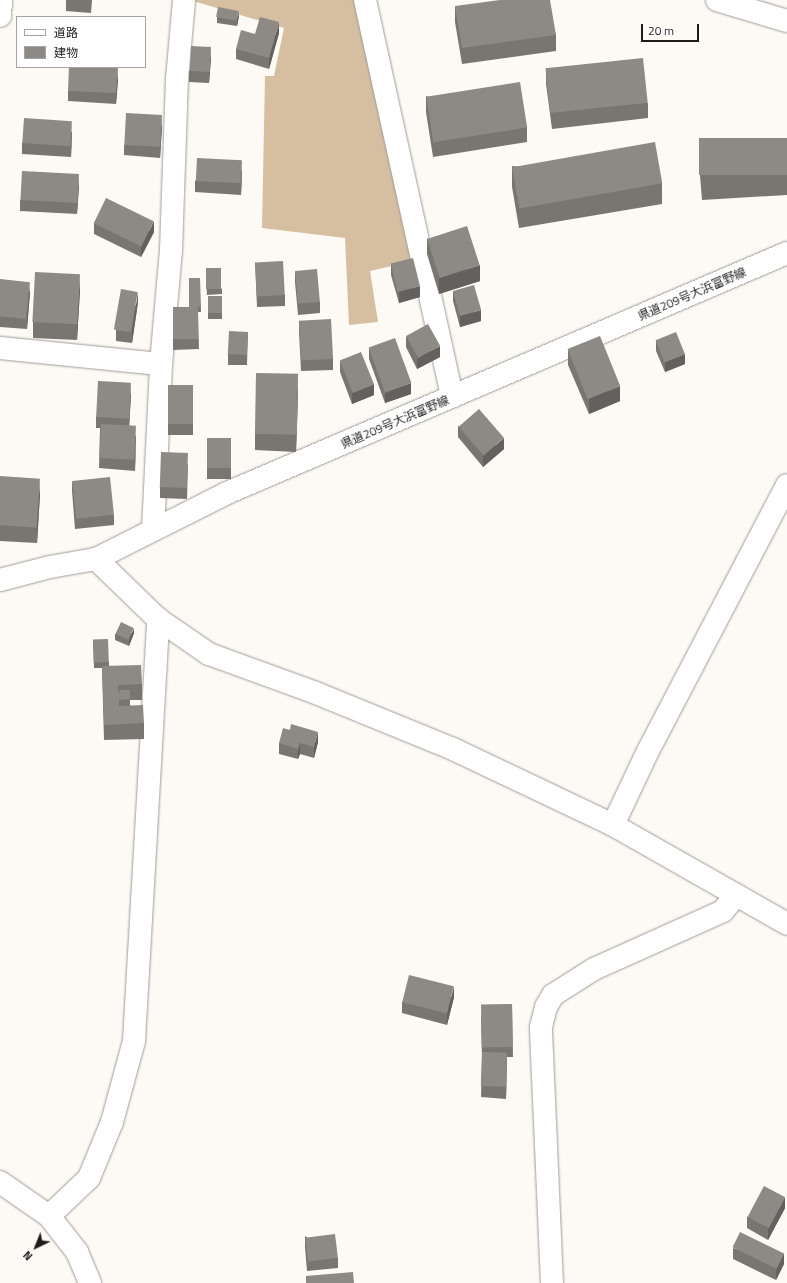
<!DOCTYPE html>
<meta charset="utf-8">
<style>
body{margin:0}
#map{position:relative;width:787px;height:1283px;overflow:hidden;background:#fdf9f5;font-family:"Titillium Web","Noto Sans JP",sans-serif}
div>[style]{position:absolute}
.forest>*{inset:0;background:#d6bfa0}
.roads{filter:drop-shadow(0 0 1px #9f9c97) drop-shadow(0 0 1px #9f9c97)}
.minor>*{height:22px;margin:-11px;padding:0 11px;transform-origin:11px;border-radius:11px;background:#fff}
.major>*{height:22px;margin:-11px;padding:0 11px;transform-origin:11px;border-radius:11px;background:#fff}
.highway>*{height:22px;margin:-11px;padding:0 11px;transform-origin:11px;border-radius:11px;background:#fff}
.wall>*{inset:0;background:#797672;transform-origin:0 0}
.shaded-wall>*{inset:0;background:#63605d}
.building>*{inset:0;background:#8d8985;transform-origin:0 0}
span{translate:-50% -50%;white-space:nowrap;text-align:center;line-height:1.15;-webkit-text-stroke:3px #fff;paint-order:stroke}
.street-label{font-size:12px;color:#1c1b19}
.legend{position:absolute;left:16px;top:16px;width:130px;height:52px;box-sizing:border-box;background:#fff;border:1px solid #a4a4a3;margin:0;padding:5px 7px;list-style:none;font-size:12px;color:#1c1b19}
.legend li{display:flex;align-items:center;gap:8px;height:20px}
.legend b{width:20px;border:1px solid #a4a4a3}
.north{position:absolute;left:16px;top:1227px;width:40px;height:40px;-webkit-text-stroke:3px #fff;paint-order:stroke;rotate:223deg;font-size:11px;font-weight:700;line-height:16px;text-align:center;color:#1c1b19}
.north::after{content:'';display:block;margin:auto;width:14px;height:18px;background:#1c1b19;clip-path:polygon(50% 0,100% 100%,50% 72%,0 100%)}
.scale{position:absolute;left:641px;top:24px;width:58px;height:18px;box-sizing:border-box;border:2px solid #1c1b19;border-top:0;padding-left:5px;font-size:12px;line-height:14px;white-space:nowrap;color:#1c1b19;-webkit-text-stroke:3px #fff;paint-order:stroke}
</style>
<div id="map">
<div class="forest">
<i style="clip-path:polygon(190px 0,356px 0,414px 261px,370px 271px,378px 322px,349px 325px,345px 238px,262px 228px,265px 76px,274px 76px,284px 28px)"></i>
</div>
<div class="roads">
<div class="minor">
<i style="left:365px;top:0;width:406px;rotate:77.6deg"></i>
<i style="left:0;top:16px;width:16px;rotate:-86deg"></i>
<i style="left:0;top:348px;width:162px;rotate:5.7deg"></i>
<i style="left:153px;top:530px;width:166px;rotate:-87.2deg"></i>
<i style="left:161px;top:364px;width:114px;rotate:-85deg"></i>
<i style="left:171px;top:250px;width:171px;rotate:-88deg"></i>
<i style="left:177px;top:79px;width:79px;rotate:-84.9deg"></i>
<i style="left:96px;top:559px;width:86px;rotate:44.1deg"></i>
<i style="left:158px;top:619px;width:62px;rotate:34.5deg"></i>
<i style="left:209px;top:654px;width:114px;rotate:20deg"></i>
<i style="left:316px;top:693px;width:148px;rotate:22.2deg"></i>
<i style="left:453px;top:749px;width:177px;rotate:25.4deg"></i>
<i style="left:613px;top:825px;width:200px;rotate:29.6deg"></i>
<i style="left:613px;top:825px;width:80px;rotate:-64.7deg"></i>
<i style="left:647px;top:753px;width:302px;rotate:-62.4deg"></i>
<i style="left:0;top:1182px;width:60px;rotate:34.8deg"></i>
<i style="left:49px;top:1216px;width:46px;rotate:52.1deg"></i>
<i style="left:77px;top:1252px;width:34px;rotate:67deg"></i>
<i style="left:49px;top:1216px;width:55px;rotate:-43.5deg"></i>
<i style="left:89px;top:1178px;width:61px;rotate:-67.7deg"></i>
<i style="left:112px;top:1122px;width:84px;rotate:-74.8deg"></i>
<i style="left:134px;top:1041px;width:423px;rotate:-86.7deg"></i>
<i style="left:552px;top:1283px;width:256px;rotate:-92.5deg"></i>
<i style="left:541px;top:1027px;width:21px;rotate:-76deg"></i>
<i style="left:546px;top:1007px;width:14px;rotate:-60deg"></i>
<i style="left:553px;top:995px;width:49px;rotate:-32.4deg"></i>
<i style="left:594px;top:969px;width:141px;rotate:-24.2deg"></i>
<i style="left:723px;top:911px;width:21px;rotate:-51deg"></i>
</div>
<div class="major">
<i style="left:0;top:580px;width:52px;rotate:-14.6deg"></i>
<i style="left:50px;top:567px;width:47px;rotate:-9.9deg"></i>
<i style="left:96px;top:559px;width:147px;rotate:-26.7deg"></i>
<i style="left:227px;top:493px;width:609px;rotate:-23.2deg"></i>
</div>
<div class="highway">
<i style="left:717px;top:0;width:73px;rotate:16.7deg"></i>
</div>
</div>
<div class="wall">
<i style="clip-path:polygon(66px 0,92px 0,91px 13px,66px 11px)"></i>
<i style="clip-path:polygon(455px 6px,556px 35px,556px 51px,462px 64px,455px 22px)"></i>
<i style="clip-path:polygon(239px 16px,237px 26px,217px 23px,217px 17px)"></i>
<i style="clip-path:polygon(279px 33px,269px 69px,236px 59px,236px 49px)"></i>
<i style="clip-path:polygon(211px 58px,209px 83px,189px 82px,189px 71px)"></i>
<i style="clip-path:polygon(546px 69px,648px 103px,648px 118px,552px 129px,546px 84px)"></i>
<i style="clip-path:polygon(118px 79px,116px 104px,68px 101px,68px 91px)"></i>
<i style="clip-path:polygon(426px 96px,527px 127px,527px 142px,433px 157px,426px 112px)"></i>
<i style="clip-path:polygon(162px 126px,160px 158px,124px 155px,124px 145px)"></i>
<i style="clip-path:polygon(72px 132px,71px 157px,22px 154px,22px 143px)"></i>
<i style="clip-path:polygon(787px 138px,787px 195px,702px 200px,699px 163px,699px 143px)"></i>
<i style="clip-path:polygon(512px 166px,662px 183px,662px 204px,519px 228px,512px 187px)"></i>
<i style="clip-path:polygon(242px 171px,241px 195px,195px 192px,195px 181px)"></i>
<i style="clip-path:polygon(79px 185px,77px 214px,20px 211px,20px 200px)"></i>
<i style="clip-path:polygon(94px 223px,154px 232px,141px 257px,94px 234px)"></i>
<i style="clip-path:polygon(427px 238px,480px 281px,439px 294px,427px 254px)"></i>
<i style="clip-path:polygon(255px 262px,285px 295px,285px 306px,257px 307px)"></i>
<i style="clip-path:polygon(391px 264px,420px 297px,399px 303px,391px 275px)"></i>
<i style="clip-path:polygon(295px 271px,320px 302px,320px 313px,298px 315px,295px 282px)"></i>
<i style="clip-path:polygon(206px 274px,222px 289px,222px 294px,207px 295px)"></i>
<i style="clip-path:polygon(200px 278px,201px 312px,198px 312px,199px 349px,173px 350px,173px 307px,190px 307px)"></i>
<i style="clip-path:polygon(0 279px,30px 292px,27px 329px,0 327px)"></i>
<i style="clip-path:polygon(80px 290px,77px 340px,33px 338px,33px 322px)"></i>
<i style="clip-path:polygon(453px 291px,481px 321px,460px 327px,453px 301px)"></i>
<i style="left:208px;top:296px;width:14px;height:23px"></i>
<i style="clip-path:polygon(138px 302px,132px 343px,116px 341px,116px 330px)"></i>
<i style="clip-path:polygon(299px 321px,333px 359px,333px 370px,301px 371px,299px 332px)"></i>
<i style="clip-path:polygon(248px 332px,247px 365px,228px 365px,228px 354px)"></i>
<i style="clip-path:polygon(406px 336px,440px 357px,417px 369px,406px 347px)"></i>
<i style="clip-path:polygon(656px 340px,685px 364px,665px 372px,656px 351px)"></i>
<i style="clip-path:polygon(369px 348px,411px 394px,385px 403px,369px 359px)"></i>
<i style="clip-path:polygon(568px 349px,620px 401px,589px 414px,568px 365px)"></i>
<i style="clip-path:polygon(340px 361px,374px 395px,352px 404px,340px 372px)"></i>
<i style="left:168px;top:385px;width:25px;height:50px"></i>
<i style="clip-path:polygon(298px 390px,296px 452px,255px 450px,255px 434px)"></i>
<i style="clip-path:polygon(131px 394px,129px 425px,136px 437px,135px 471px,99px 468px,100px 428px,96px 428px,96px 417px)"></i>
<i style="clip-path:polygon(458px 426px,504px 449px,483px 467px,458px 437px)"></i>
<i style="left:207px;top:438px;width:24px;height:41px"></i>
<i style="clip-path:polygon(188px 464px,187px 499px,160px 498px,160px 487px)"></i>
<i style="clip-path:polygon(0 476px,40px 494px,37px 543px,0 541px)"></i>
<i style="clip-path:polygon(72px 481px,114px 515px,114px 525px,75px 529px,72px 491px)"></i>
<i style="clip-path:polygon(134px 633px,129px 646px,115px 640px,115px 634px)"></i>
<i style="clip-path:polygon(93px 640px,109px 662px,109px 666px,142px 684px,142px 700px,130px 700px,130px 705px,144px 723px,144px 739px,104px 740px,102px 668px,94px 668px)"></i>
<i style="clip-path:polygon(318px 742px,314px 758px,300px 754px,298px 759px,279px 754px,279px 743px)"></i>
<i style="clip-path:polygon(454px 997px,447px 1025px,402px 1013px,402px 1002px)"></i>
<i style="clip-path:polygon(512px 1004px,513px 1057px,507px 1057px,506px 1099px,481px 1097px,482px 1058px,481px 1015px)"></i>
<i style="clip-path:polygon(785px 1208px,768px 1240px,747px 1228px,747px 1217px)"></i>
<i style="clip-path:polygon(305px 1236px,338px 1258px,338px 1268px,307px 1271px,305px 1247px)"></i>
<i style="clip-path:polygon(733px 1248px,784px 1264px,776px 1280px,733px 1259px)"></i>
</div>
<div class="shaded-wall">
<i style="clip-path:polygon(239px 11px,239px 16px,237px 26px,237px 21px)"></i>
<i style="clip-path:polygon(279px 22px,279px 33px,269px 69px,269px 58px)"></i>
<i style="clip-path:polygon(211px 47px,211px 58px,209px 83px,209px 72px)"></i>
<i style="clip-path:polygon(118px 68px,118px 79px,116px 104px,116px 93px)"></i>
<i style="clip-path:polygon(162px 115px,162px 126px,160px 158px,160px 147px)"></i>
<i style="clip-path:polygon(72px 121px,72px 132px,71px 157px,71px 146px)"></i>
<i style="clip-path:polygon(242px 160px,242px 171px,241px 195px,241px 184px)"></i>
<i style="clip-path:polygon(79px 174px,79px 185px,77px 214px,77px 204px)"></i>
<i style="clip-path:polygon(154px 221px,154px 232px,141px 257px,141px 247px)"></i>
<i style="clip-path:polygon(480px 265px,480px 281px,439px 294px,439px 278px)"></i>
<i style="clip-path:polygon(80px 274px,80px 290px,77px 340px,77px 324px)"></i>
<i style="clip-path:polygon(30px 282px,30px 292px,27px 329px,27px 319px)"></i>
<i style="clip-path:polygon(420px 286px,420px 297px,399px 303px,399px 292px)"></i>
<i style="clip-path:polygon(138px 292px,138px 302px,132px 343px,132px 332px)"></i>
<i style="clip-path:polygon(481px 310px,481px 321px,460px 327px,460px 316px)"></i>
<i style="clip-path:polygon(440px 346px,440px 357px,417px 369px,417px 358px)"></i>
<i style="clip-path:polygon(685px 354px,685px 364px,665px 372px,665px 362px)"></i>
<i style="clip-path:polygon(298px 374px,298px 390px,296px 452px,296px 436px)"></i>
<i style="clip-path:polygon(131px 383px,131px 394px,129px 430px,129px 419px)"></i>
<i style="clip-path:polygon(411px 383px,411px 394px,385px 403px,385px 392px)"></i>
<i style="clip-path:polygon(374px 384px,374px 395px,352px 404px,352px 393px)"></i>
<i style="clip-path:polygon(620px 386px,620px 401px,589px 414px,589px 398px)"></i>
<i style="clip-path:polygon(136px 426px,136px 437px,135px 471px,135px 460px)"></i>
<i style="clip-path:polygon(504px 438px,504px 449px,483px 467px,483px 456px)"></i>
<i style="clip-path:polygon(40px 479px,40px 494px,37px 543px,37px 528px)"></i>
<i style="clip-path:polygon(134px 628px,134px 633px,129px 646px,129px 640px)"></i>
<i style="clip-path:polygon(318px 732px,318px 742px,314px 758px,314px 747px)"></i>
<i style="clip-path:polygon(300px 743px,300px 754px,298px 759px,298px 749px)"></i>
<i style="clip-path:polygon(454px 986px,454px 997px,447px 1025px,447px 1014px)"></i>
<i style="clip-path:polygon(507px 1053px,507px 1064px,506px 1099px,506px 1088px)"></i>
<i style="clip-path:polygon(785px 1197px,785px 1208px,768px 1240px,768px 1229px)"></i>
<i style="clip-path:polygon(784px 1253px,784px 1264px,776px 1280px,776px 1269px)"></i>
</div>
<div class="building">
<i style="clip-path:polygon(500px 0,550px 0,556px 35px,462px 48px,455px 6px)"></i>
<i style="left:218px;top:7px;width:21px;height:10px;rotate:11deg"></i>
<i style="clip-path:polygon(260px 17px,279px 22px,269px 58px,236px 49px,241px 30px,255px 34px)"></i>
<i style="left:191px;top:46px;width:20px;height:25px;rotate:3deg"></i>
<i style="left:643px;top:58px;width:45px;height:98px;rotate:84deg"></i>
<i style="clip-path:polygon(69px 67px,93px 67px,118px 68px,116px 93px,68px 91px)"></i>
<i style="left:520px;top:82px;width:46px;height:95px;rotate:81deg"></i>
<i style="left:126px;top:113px;width:36px;height:32px;rotate:3deg"></i>
<i style="left:24px;top:118px;width:48px;height:25px;rotate:4deg"></i>
<i style="left:787px;top:138px;width:37px;height:88px;rotate:90deg"></i>
<i style="left:655px;top:142px;width:42px;height:145px;rotate:80deg"></i>
<i style="left:197px;top:158px;width:45px;height:23px;rotate:3deg"></i>
<i style="left:22px;top:171px;width:57px;height:29px;rotate:3deg"></i>
<i style="left:106px;top:198px;width:53px;height:28px;rotate:26deg"></i>
<i style="left:467px;top:226px;width:41px;height:42px;rotate:72deg"></i>
<i style="left:413px;top:258px;width:29px;height:23px;rotate:76deg"></i>
<i style="left:283px;top:261px;width:34px;height:28px;rotate:87deg"></i>
<i style="left:206px;top:268px;width:15px;height:21px"></i>
<i style="left:317px;top:269px;width:33px;height:22px;rotate:85deg"></i>
<i style="left:35px;top:272px;width:45px;height:50px;rotate:3deg"></i>
<i style="left:189px;top:278px;width:11px;height:29px"></i>
<i style="left:0;top:279px;width:30px;height:37px;rotate:6deg"></i>
<i style="left:474px;top:285px;width:26px;height:22px;rotate:74deg"></i>
<i style="left:121px;top:289px;width:17px;height:41px;rotate:10deg"></i>
<i style="left:208px;top:296px;width:14px;height:17px"></i>
<i style="left:173px;top:307px;width:25px;height:32px"></i>
<i style="left:331px;top:319px;width:40px;height:32px;rotate:87deg"></i>
<i style="left:428px;top:324px;width:25px;height:25px;rotate:61deg"></i>
<i style="left:229px;top:331px;width:19px;height:23px;rotate:3deg"></i>
<i style="left:676px;top:332px;width:24px;height:22px;rotate:68deg"></i>
<i style="left:600px;top:336px;width:54px;height:35px;rotate:68deg"></i>
<i style="left:395px;top:338px;width:48px;height:28px;rotate:70deg"></i>
<i style="left:361px;top:352px;width:35px;height:23px;rotate:68deg"></i>
<i style="left:256px;top:373px;width:42px;height:61px;rotate:1deg"></i>
<i style="left:98px;top:381px;width:33px;height:36px;rotate:3deg"></i>
<i style="left:168px;top:385px;width:25px;height:39px"></i>
<i style="left:479px;top:409px;width:38px;height:27px;rotate:49deg"></i>
<i style="left:101px;top:424px;width:35px;height:34px;rotate:3deg"></i>
<i style="left:207px;top:438px;width:24px;height:30px"></i>
<i style="left:161px;top:452px;width:27px;height:35px;rotate:2deg"></i>
<i style="left:0;top:476px;width:40px;height:49px;rotate:4deg"></i>
<i style="left:110px;top:477px;width:38px;height:38px;rotate:84deg"></i>
<i style="left:121px;top:622px;width:14px;height:13px;rotate:25deg"></i>
<i style="left:108px;top:639px;width:23px;height:15px;rotate:88deg"></i>
<i style="clip-path:polygon(141px 665px,142px 684px,118px 685px,118px 694px,120px 690px,130px 690px,130px 699px,120px 700px,119px 697px,119px 706px,143px 705px,144px 723px,104px 725px,102px 666px)"></i>
<i style="clip-path:polygon(291px 724px,318px 732px,314px 747px,300px 743px,298px 749px,279px 743px,283px 728px,290px 730px)"></i>
<i style="left:409px;top:975px;width:46px;height:28px;rotate:14deg"></i>
<i style="left:512px;top:1004px;width:43px;height:31px;rotate:89deg"></i>
<i style="left:482px;top:1052px;width:25px;height:34px;rotate:2deg"></i>
<i style="left:764px;top:1186px;width:24px;height:35px;rotate:28deg"></i>
<i style="left:740px;top:1232px;width:49px;height:17px;rotate:26deg"></i>
<i style="left:335px;top:1234px;width:24px;height:30px;rotate:83deg"></i>
<i style="clip-path:polygon(353px 1272px,354px 1283px,306px 1283px,306px 1276px)"></i>
</div>
<div class="street-label">
<span style="left:692px;top:294px;rotate:-23deg">県道209号大浜富野線</span>
<span style="left:395px;top:422px;rotate:-23deg">県道209号大浜富野線</span>
</div>
<ul class="legend">
<li><b style="height:5px;background:#fff"></b>道路</li>
<li><b style="height:11px;background:#8d8985"></b>建物</li>
</ul>
<div class="north">N</div>
<div class="scale">20 m</div>
</div>
